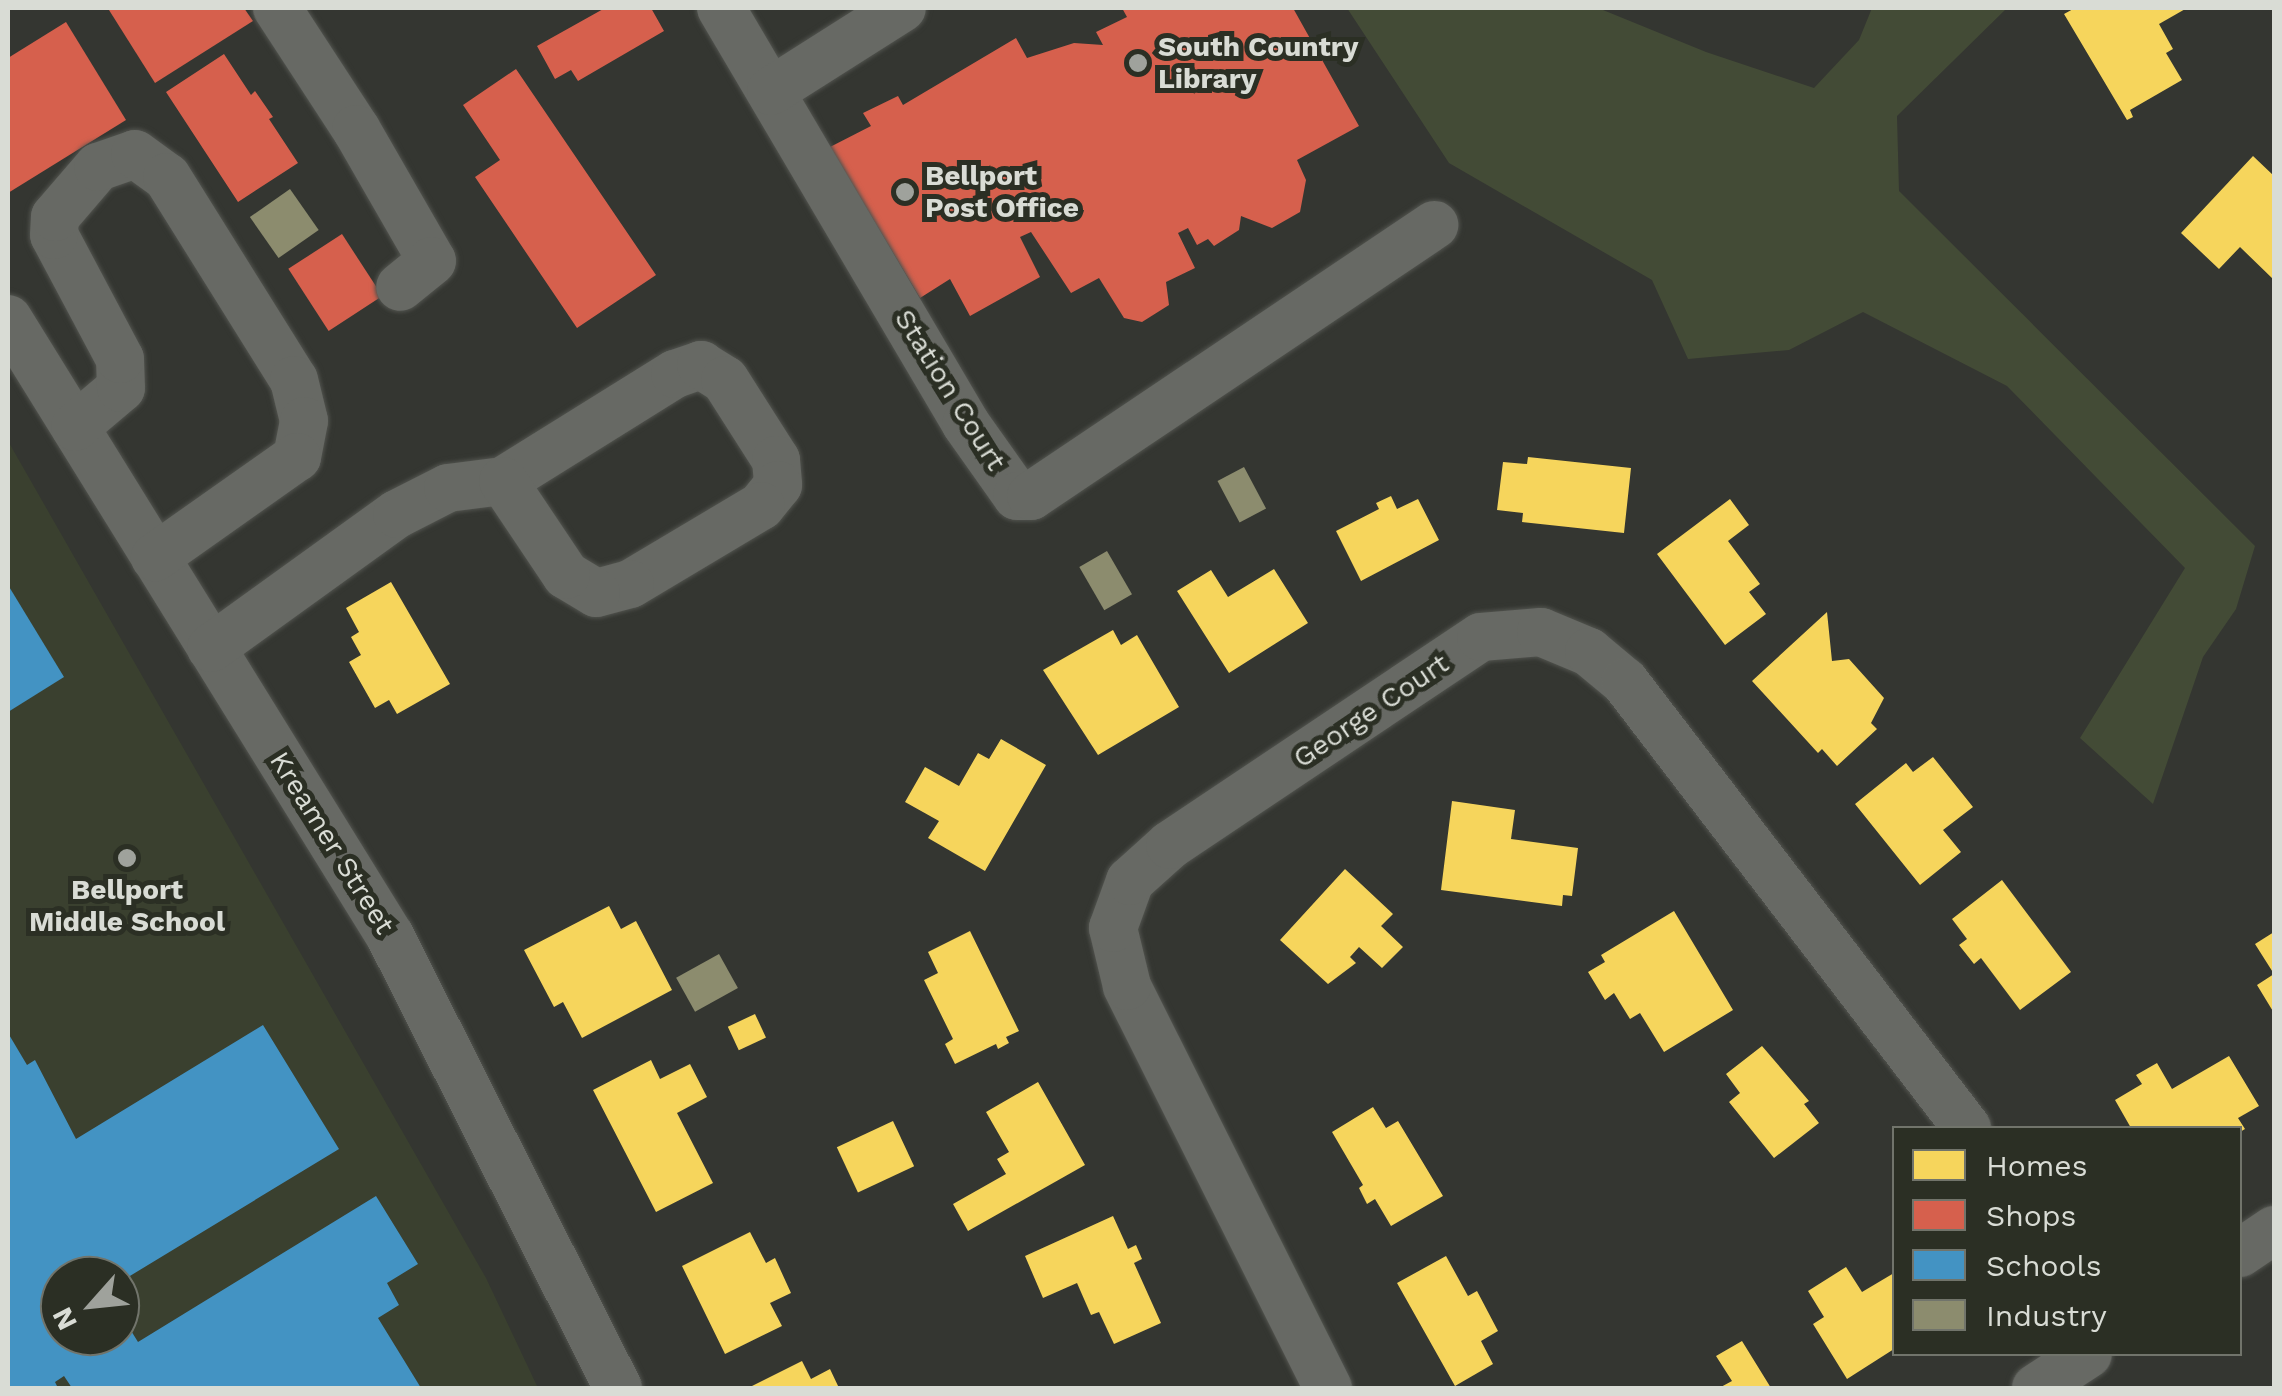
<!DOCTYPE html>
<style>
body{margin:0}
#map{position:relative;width:2282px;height:1396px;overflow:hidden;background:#343631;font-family:"Work Sans",sans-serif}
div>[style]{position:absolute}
.built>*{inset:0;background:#3a402f}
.green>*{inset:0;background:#434b36}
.homes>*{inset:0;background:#f6d55c;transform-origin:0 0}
.shops>*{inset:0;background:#d6604d;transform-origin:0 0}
.schools>*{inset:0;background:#4393c3}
.industry>*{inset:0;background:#8c8c6e;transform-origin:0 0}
.roads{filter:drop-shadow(0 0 2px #51534e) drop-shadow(0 0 2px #51534e)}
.minor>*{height:48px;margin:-24px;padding:0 24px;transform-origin:24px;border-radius:24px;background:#676964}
.dots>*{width:28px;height:28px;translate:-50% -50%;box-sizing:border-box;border:5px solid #2b2f24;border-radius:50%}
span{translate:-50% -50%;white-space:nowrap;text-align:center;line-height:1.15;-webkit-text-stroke:10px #2b2f24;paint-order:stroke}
.poi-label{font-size:28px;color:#d9dcd5;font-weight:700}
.left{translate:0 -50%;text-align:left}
.street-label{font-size:28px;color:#d9dcd5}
.frame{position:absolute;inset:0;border:10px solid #d9dcd5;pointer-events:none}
.legend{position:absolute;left:1892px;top:1126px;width:350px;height:230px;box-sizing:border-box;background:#2b2f24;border:2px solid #71746b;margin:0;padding:12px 18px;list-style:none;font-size:30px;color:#d9dcd5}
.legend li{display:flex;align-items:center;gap:20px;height:50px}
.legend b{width:50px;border:2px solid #71746b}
.north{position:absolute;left:40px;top:1256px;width:100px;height:100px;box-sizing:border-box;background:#2b2f24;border:2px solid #71746b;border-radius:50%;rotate:243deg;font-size:28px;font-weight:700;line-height:40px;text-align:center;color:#d9dcd5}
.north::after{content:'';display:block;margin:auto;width:35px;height:45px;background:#9fa29c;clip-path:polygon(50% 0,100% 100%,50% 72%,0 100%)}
</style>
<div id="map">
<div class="built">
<i style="clip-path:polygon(evenodd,8px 441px,486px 1278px,538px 1388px,8px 1388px,8px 441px,60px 1276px,120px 1276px,120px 1336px,60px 1336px,60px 1276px)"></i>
</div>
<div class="green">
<i style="clip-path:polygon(1347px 8px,1598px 8px,1706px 52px,1814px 88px,1859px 40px,1872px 8px,2007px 8px,1897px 116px,1899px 191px,2255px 546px,2236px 609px,2203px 657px,2153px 804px,2080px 738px,2185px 568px,2007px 386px,1863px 312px,1789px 350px,1688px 359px,1652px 280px,1449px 163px)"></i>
</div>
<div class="homes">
<i style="clip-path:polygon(2075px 8px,2187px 8px,2159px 24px,2173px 49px,2166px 53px,2182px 80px,2130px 110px,2133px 117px,2127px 120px,2064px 14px)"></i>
<i style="clip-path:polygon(2253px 156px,2274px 176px,2274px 280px,2240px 247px,2219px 269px,2181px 233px)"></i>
<i style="clip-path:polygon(1528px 457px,1631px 468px,1624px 533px,1522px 522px,1523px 513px,1497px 510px,1503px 462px,1527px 464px)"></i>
<i style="clip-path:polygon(1391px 496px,1397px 509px,1418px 499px,1439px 540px,1361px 581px,1336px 531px,1379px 509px,1376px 503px)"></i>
<i style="clip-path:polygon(1730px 499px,1749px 525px,1728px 541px,1760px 584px,1749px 592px,1766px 614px,1725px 645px,1657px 554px)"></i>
<i style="clip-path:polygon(1274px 569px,1308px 623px,1229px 673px,1177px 591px,1211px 570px,1228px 597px)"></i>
<i style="clip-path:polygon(391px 582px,450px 684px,397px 714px,389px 700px,375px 708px,349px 662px,361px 655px,351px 637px,359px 632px,346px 608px)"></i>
<i style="clip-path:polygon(1827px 612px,1832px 661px,1849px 659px,1884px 698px,1871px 723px,1877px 729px,1837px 766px,1822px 749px,1818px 753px,1752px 681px)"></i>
<i style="clip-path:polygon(1113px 630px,1121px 645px,1137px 635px,1179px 707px,1098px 755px,1043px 670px)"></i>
<i style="clip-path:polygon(1001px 739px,1046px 765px,985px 871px,928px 838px,939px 821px,905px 802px,925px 767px,959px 786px,978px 753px,989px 759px)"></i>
<i style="clip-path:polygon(1933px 757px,1973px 807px,1943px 830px,1961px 852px,1920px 885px,1855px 804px,1906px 763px,1913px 772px)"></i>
<i style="clip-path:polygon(1452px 801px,1515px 810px,1511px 839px,1578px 848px,1572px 896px,1563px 895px,1562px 906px,1441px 890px)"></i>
<i style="clip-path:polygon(1345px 869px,1393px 914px,1381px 926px,1403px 947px,1382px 968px,1359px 947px,1350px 957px,1356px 963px,1328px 984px,1280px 940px)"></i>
<i style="clip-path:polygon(2002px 880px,2071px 972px,2020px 1010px,1981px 958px,1974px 964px,1959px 945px,1967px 939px,1952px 919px)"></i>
<i style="clip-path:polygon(609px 906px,621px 929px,636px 921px,672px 990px,582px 1038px,563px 1002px,554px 1007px,524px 950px)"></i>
<i style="clip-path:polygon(1674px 911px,1733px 1010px,1664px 1052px,1640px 1013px,1630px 1019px,1614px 993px,1605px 1000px,1588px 972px,1605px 962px,1601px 955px)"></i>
<i style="clip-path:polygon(970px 931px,1019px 1031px,1006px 1037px,1009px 1043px,998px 1049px,996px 1044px,955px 1064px,945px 1044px,953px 1039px,924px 980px,938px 973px,928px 952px)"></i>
<i style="clip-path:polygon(2274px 932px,2274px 1013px,2257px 985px,2274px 974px,2255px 944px)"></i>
<i style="left:755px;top:1014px;width:26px;height:30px;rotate:65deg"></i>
<i style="clip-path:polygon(1762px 1046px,1809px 1101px,1804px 1104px,1819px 1123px,1774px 1158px,1729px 1102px,1740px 1093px,1726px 1074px)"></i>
<i style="clip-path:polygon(2229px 1056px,2259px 1106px,2238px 1118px,2245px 1129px,2240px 1132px,2131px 1128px,2115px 1100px,2142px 1084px,2136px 1075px,2157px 1063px,2172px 1089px)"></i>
<i style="clip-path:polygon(651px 1060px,660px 1079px,690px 1064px,707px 1097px,677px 1113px,713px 1183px,656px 1212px,593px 1090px)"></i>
<i style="clip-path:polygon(1038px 1082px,1085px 1165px,968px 1231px,953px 1204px,1006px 1174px,997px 1159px,1009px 1152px,986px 1112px)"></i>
<i style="clip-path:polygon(1373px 1107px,1386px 1128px,1398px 1121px,1443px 1196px,1391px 1226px,1375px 1199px,1367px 1204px,1359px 1188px,1363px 1185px,1332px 1132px)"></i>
<i style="left:893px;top:1121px;width:50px;height:62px;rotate:65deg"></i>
<i style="clip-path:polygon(1113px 1216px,1128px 1249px,1136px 1245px,1142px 1259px,1134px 1263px,1161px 1323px,1114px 1344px,1099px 1312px,1091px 1315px,1077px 1283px,1043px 1298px,1025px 1256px)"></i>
<i style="clip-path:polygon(750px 1232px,766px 1263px,775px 1258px,791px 1293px,770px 1303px,782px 1326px,725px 1354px,682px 1266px)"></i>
<i style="clip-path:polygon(1446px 1256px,1468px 1296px,1477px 1291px,1498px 1331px,1481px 1341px,1493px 1364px,1455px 1386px,1397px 1283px)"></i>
<i style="clip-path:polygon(1846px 1267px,1862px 1292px,1894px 1273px,1894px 1349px,1847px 1379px,1813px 1324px,1824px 1317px,1808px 1291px)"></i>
<i style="clip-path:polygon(1742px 1341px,1771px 1388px,1719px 1388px,1732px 1381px,1716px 1356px)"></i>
<i style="clip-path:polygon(802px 1361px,811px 1379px,830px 1369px,839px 1388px,748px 1388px)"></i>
</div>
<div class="shops">
<i style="clip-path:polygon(113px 8px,244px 8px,253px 21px,155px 83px,109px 10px)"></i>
<i style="clip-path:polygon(605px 8px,651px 8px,664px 31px,578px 81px,571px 70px,555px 79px,537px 46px)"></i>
<i style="clip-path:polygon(1122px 8px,1293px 8px,1359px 126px,1297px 160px,1306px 180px,1300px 212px,1272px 228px,1241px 216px,1239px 230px,1214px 246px,1208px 239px,1197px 245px,1188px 228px,1178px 233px,1195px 268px,1166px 282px,1169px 305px,1142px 322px,1124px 318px,1099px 278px,1071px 293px,1031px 232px,1020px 237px,1040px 277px,970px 316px,950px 279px,920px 298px,830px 147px,871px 126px,863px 113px,898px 96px,903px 105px,1016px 38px,1027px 58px,1074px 43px,1103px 45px,1096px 32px,1127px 17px)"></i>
<i style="clip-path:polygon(66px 22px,126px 120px,8px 193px,8px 58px)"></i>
<i style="clip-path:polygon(224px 54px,251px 95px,255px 91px,273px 117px,269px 119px,298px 163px,238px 202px,166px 92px)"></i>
<i style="clip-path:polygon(516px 69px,656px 275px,577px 328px,475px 177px,500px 160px,463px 105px)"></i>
<i style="left:342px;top:234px;width:74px;height:64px;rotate:57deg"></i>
</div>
<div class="schools">
<i style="clip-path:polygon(8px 585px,64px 677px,8px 712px)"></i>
<i style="clip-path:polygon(263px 1025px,339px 1149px,120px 1282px,120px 1276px,60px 1276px,60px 1336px,120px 1336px,120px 1313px,138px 1342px,376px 1196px,418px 1264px,387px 1283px,399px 1305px,378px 1318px,421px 1388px,72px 1388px,64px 1376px,55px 1382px,58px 1388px,8px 1388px,8px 1033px,27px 1065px,35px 1060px,76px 1139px)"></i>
</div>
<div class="industry">
<i style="left:290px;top:189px;width:50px;height:49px;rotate:55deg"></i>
<i style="left:1244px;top:467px;width:47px;height:30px;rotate:62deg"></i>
<i style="left:1107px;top:551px;width:50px;height:32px;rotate:60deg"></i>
<i style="left:719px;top:954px;width:39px;height:49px;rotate:61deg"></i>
</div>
<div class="roads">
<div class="minor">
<i style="left:277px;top:8px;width:145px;rotate:56.9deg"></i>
<i style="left:356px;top:129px;width:152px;rotate:60.1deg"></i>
<i style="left:432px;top:261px;width:41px;rotate:140.9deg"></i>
<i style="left:721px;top:8px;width:483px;rotate:59.5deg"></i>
<i style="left:966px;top:424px;width:88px;rotate:54.7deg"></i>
<i style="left:1017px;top:496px;width:14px"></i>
<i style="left:1031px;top:496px;width:486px;rotate:-33.9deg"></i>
<i style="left:771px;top:91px;width:155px;rotate:-32.4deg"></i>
<i style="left:8px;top:319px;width:726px;rotate:58.24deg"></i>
<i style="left:390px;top:936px;width:506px;rotate:63.23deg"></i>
<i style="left:75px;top:427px;width:60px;rotate:-40.3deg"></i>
<i style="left:121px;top:388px;width:29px;rotate:-92deg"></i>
<i style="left:120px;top:359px;width:140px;rotate:-118deg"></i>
<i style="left:54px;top:235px;width:18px;rotate:-87deg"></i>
<i style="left:55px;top:217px;width:66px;rotate:-49.3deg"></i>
<i style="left:98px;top:167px;width:39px;rotate:-19deg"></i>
<i style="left:135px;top:154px;width:39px;rotate:36deg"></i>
<i style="left:167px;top:177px;width:239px;rotate:58deg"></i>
<i style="left:294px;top:380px;width:42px;rotate:76.3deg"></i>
<i style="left:304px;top:421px;width:37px;rotate:101deg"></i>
<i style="left:297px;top:457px;width:174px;rotate:144.8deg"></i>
<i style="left:211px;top:648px;width:229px;rotate:-35.8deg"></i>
<i style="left:397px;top:514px;width:57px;rotate:-27deg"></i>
<i style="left:448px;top:488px;width:55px;rotate:-7.3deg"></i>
<i style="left:503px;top:481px;width:203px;rotate:-31.9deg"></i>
<i style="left:675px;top:374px;width:28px;rotate:-19deg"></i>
<i style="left:701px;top:365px;width:28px;rotate:32deg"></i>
<i style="left:725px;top:380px;width:95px;rotate:57.5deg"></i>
<i style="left:776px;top:460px;width:25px;rotate:85deg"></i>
<i style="left:778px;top:485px;width:27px;rotate:129deg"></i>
<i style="left:761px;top:506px;width:152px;rotate:149.2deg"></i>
<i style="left:630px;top:584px;width:35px;rotate:165deg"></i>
<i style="left:596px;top:593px;width:35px;rotate:-149deg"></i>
<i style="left:566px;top:575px;width:113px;rotate:-123.8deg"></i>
<i style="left:2240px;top:1253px;width:41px;rotate:-34.1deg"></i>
<i style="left:1328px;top:1388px;width:449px;rotate:-116.6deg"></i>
<i style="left:1127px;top:986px;width:60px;rotate:-103.6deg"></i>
<i style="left:1113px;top:928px;width:50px;rotate:-70.1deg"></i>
<i style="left:1130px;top:881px;width:54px;rotate:-42deg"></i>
<i style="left:1170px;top:845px;width:374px;rotate:-33.8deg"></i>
<i style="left:1481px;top:637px;width:60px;rotate:-4.8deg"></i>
<i style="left:1541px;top:632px;width:52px;rotate:22.6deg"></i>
<i style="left:1589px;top:652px;width:47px;rotate:39.8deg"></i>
<i style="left:1625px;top:682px;width:562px;rotate:52.52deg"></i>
<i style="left:2036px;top:1388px;width:62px;rotate:-33.2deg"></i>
</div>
</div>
<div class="dots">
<i style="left:1138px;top:63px;background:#9fa29c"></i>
<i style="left:905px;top:192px;background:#9fa29c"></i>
<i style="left:127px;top:858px;background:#9fa29c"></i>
</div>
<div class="poi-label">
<span class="left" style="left:1158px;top:63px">South Country<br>Library</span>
<span class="left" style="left:925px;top:192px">Bellport<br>Post Office</span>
<span style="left:127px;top:906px">Bellport<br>Middle School</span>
</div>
<div class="street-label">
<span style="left:950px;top:390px;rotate:58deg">Station Court</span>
<span style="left:1371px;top:711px;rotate:-34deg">George Court</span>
<span style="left:332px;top:843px;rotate:58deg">Kreamer Street</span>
</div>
<div class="frame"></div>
<ul class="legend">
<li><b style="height:28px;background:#f6d55c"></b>Homes</li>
<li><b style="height:28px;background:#d6604d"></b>Shops</li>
<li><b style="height:28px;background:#4393c3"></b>Schools</li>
<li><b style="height:28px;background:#8c8c6e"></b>Industry</li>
</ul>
<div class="north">N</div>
</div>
